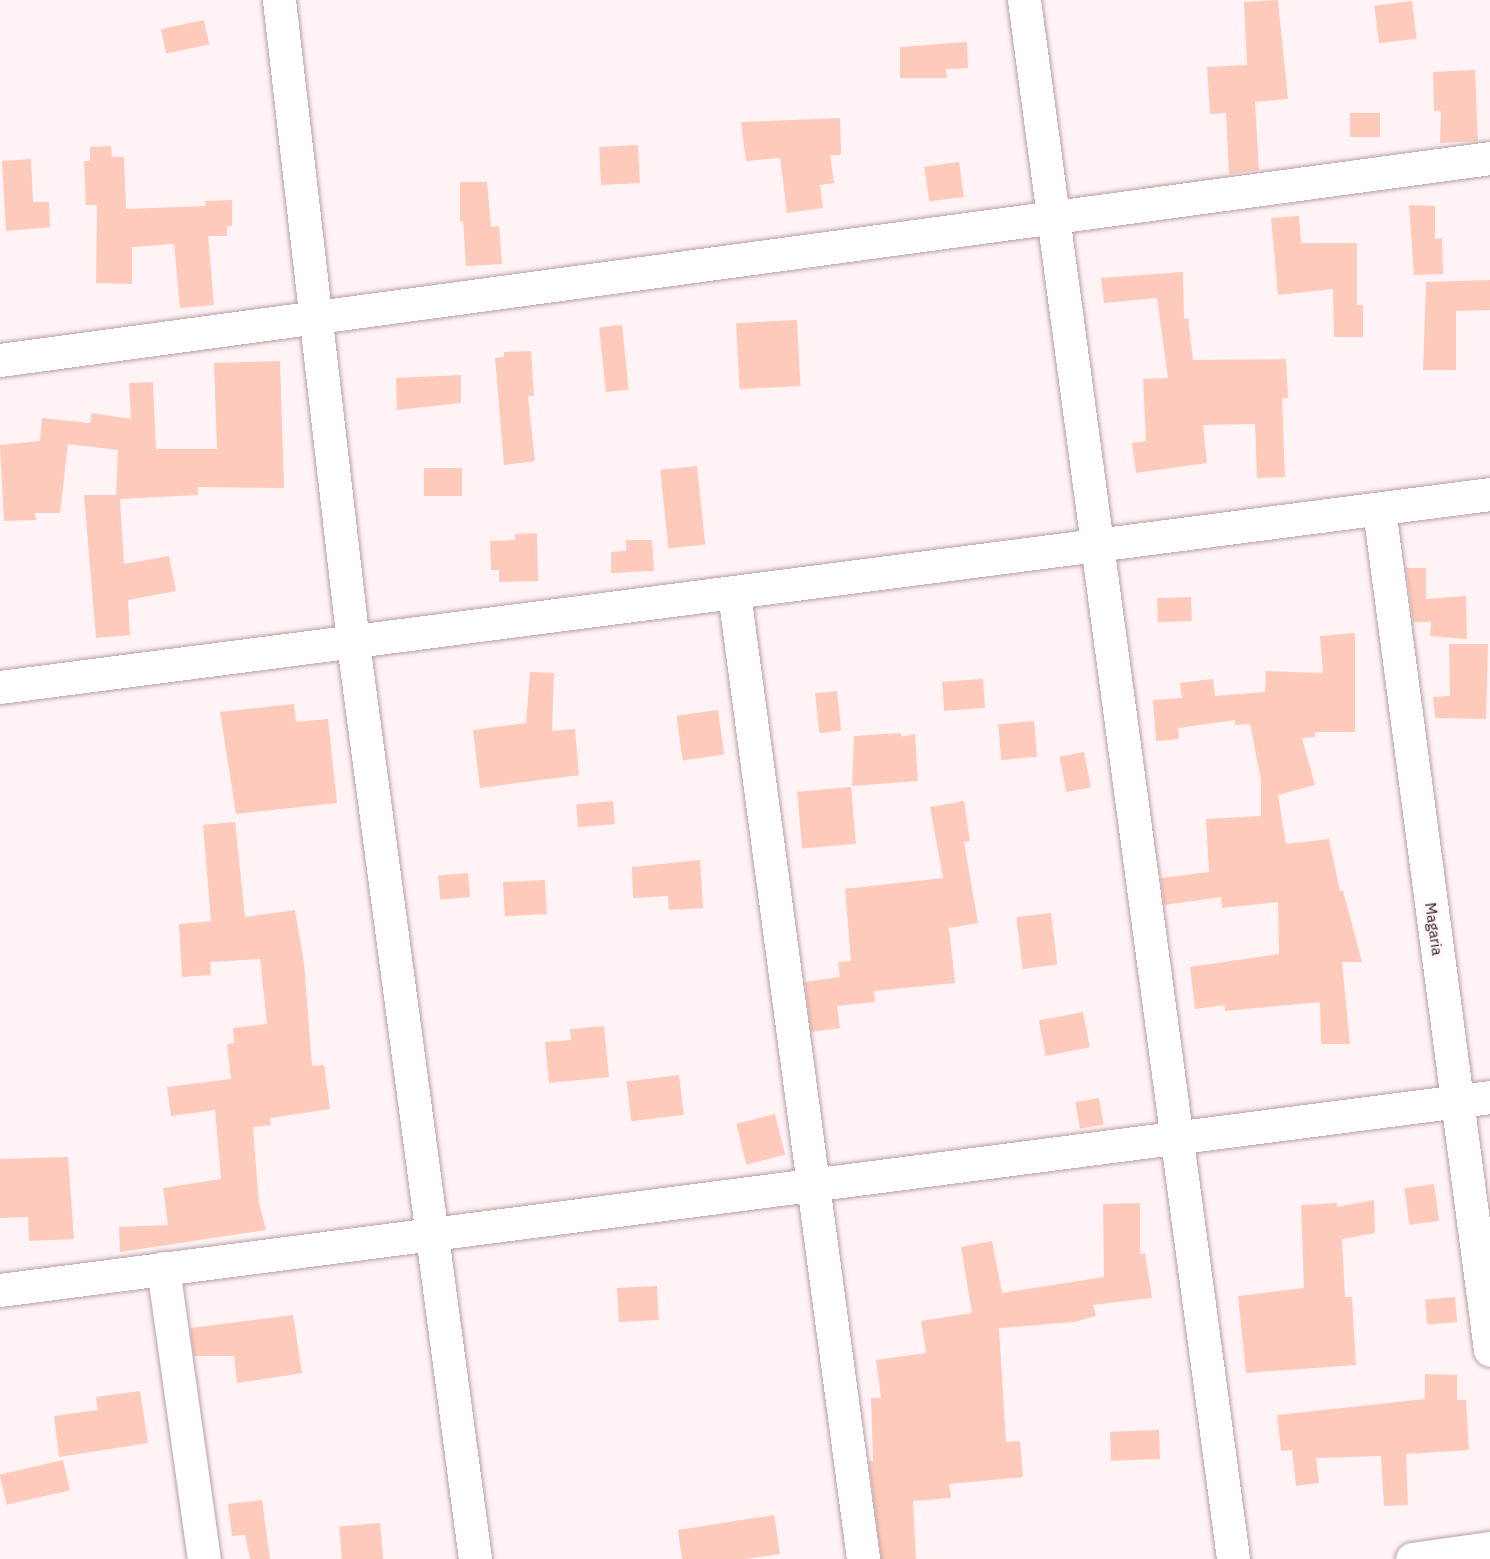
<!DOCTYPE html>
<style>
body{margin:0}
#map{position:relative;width:1490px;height:1559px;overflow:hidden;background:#fff3f5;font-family:"IBM Plex Sans",sans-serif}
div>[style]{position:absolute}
.building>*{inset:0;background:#fecabb;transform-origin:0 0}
.roads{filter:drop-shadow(0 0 2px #b99fa3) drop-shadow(0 0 2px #b99fa3)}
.minor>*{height:33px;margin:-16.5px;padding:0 16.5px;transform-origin:16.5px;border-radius:16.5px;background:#fff}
span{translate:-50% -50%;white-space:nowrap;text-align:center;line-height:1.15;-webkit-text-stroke:4.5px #fff3f5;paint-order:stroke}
.street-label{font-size:15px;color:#22181a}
</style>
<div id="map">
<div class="building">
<i style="clip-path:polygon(1278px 0,1288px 99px,1255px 102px,1259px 170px,1229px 174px,1226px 113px,1210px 114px,1207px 67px,1247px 65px,1244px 2px)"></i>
<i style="left:1412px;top:1px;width:38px;height:38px;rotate:83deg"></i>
<i style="left:204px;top:20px;width:25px;height:44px;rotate:78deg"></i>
<i style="clip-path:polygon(967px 42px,968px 68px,946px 69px,947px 78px,900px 78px,900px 47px)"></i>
<i style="clip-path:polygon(1475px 70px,1478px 141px,1440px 143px,1441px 111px,1434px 111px,1433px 72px)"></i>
<i style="left:1350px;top:113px;width:30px;height:24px"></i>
<i style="clip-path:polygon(840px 118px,841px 155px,830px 155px,834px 183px,820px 185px,823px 208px,787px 213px,780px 158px,746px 161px,741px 122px)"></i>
<i style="left:638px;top:145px;width:38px;height:39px;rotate:87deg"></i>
<i style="clip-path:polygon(111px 146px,112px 157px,124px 157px,126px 209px,206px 206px,205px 201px,232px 200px,232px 226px,227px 226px,227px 236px,208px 236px,214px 305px,180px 308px,174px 244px,132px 247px,132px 284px,96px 283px,97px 205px,86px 205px,84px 161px,90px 161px,90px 147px)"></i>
<i style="clip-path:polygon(31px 159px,33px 202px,49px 202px,50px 227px,6px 231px,2px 161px)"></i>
<i style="left:959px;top:162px;width:35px;height:35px;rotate:82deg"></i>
<i style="clip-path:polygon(460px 182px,487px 182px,491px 227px,499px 226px,502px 264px,466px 266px,463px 221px,460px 221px)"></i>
<i style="clip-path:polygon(1409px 205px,1435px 206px,1435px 239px,1442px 238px,1443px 274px,1414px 275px)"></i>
<i style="clip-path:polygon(1299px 216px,1301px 243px,1357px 243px,1357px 305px,1363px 305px,1363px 337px,1334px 337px,1333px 289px,1278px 295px,1271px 218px)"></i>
<i style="clip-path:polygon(1183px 272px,1184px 319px,1188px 318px,1193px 360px,1286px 359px,1288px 398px,1282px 398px,1285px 477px,1257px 478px,1255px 424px,1203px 425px,1207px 463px,1136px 473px,1132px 443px,1146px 441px,1143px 379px,1168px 378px,1157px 298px,1104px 303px,1101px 278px)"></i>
<i style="clip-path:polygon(1490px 280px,1490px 310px,1456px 311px,1456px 370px,1423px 370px,1426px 282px)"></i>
<i style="left:797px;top:320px;width:66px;height:61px;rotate:87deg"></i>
<i style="left:622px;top:325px;width:65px;height:23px;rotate:84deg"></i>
<i style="clip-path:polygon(531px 351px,534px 396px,528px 396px,535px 461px,504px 465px,495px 358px,504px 357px,504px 352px)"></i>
<i style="clip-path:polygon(280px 361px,284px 488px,198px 487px,198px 495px,120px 499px,124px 564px,169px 556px,176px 591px,128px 600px,130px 635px,96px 638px,84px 495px,116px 495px,118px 450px,68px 444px,60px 513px,35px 513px,36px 520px,4px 521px,0 445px,40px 441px,42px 418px,90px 423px,92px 413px,131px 419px,129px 383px,153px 382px,156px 449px,217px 449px,214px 363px)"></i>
<i style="clip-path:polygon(461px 375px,461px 403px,397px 410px,396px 378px)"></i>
<i style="left:697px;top:466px;width:79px;height:37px;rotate:84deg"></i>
<i style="left:462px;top:468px;width:28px;height:38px;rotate:90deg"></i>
<i style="clip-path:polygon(537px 533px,538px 581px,499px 582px,499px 570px,491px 570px,490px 541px,515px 540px,515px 534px)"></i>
<i style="clip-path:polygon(626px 540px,652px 540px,654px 571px,611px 573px,611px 552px,626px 551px)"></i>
<i style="clip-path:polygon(1406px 568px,1426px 568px,1426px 599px,1466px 596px,1467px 639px,1430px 636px,1431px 622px,1413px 622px)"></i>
<i style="left:1191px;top:597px;width:24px;height:34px;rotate:88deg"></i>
<i style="clip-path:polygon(1355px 633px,1355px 732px,1315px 732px,1315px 737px,1302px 738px,1315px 785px,1278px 795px,1286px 844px,1329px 839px,1340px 891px,1343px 891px,1362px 962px,1342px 962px,1350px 1044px,1321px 1044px,1320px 1002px,1225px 1011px,1224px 1005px,1195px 1009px,1190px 967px,1279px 954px,1278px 902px,1222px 908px,1221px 897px,1164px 905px,1161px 878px,1209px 872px,1206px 819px,1261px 816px,1261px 780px,1250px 724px,1235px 725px,1235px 720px,1178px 728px,1179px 739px,1156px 741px,1153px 700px,1182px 698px,1180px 683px,1213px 679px,1215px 696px,1265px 692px,1266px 671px,1323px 673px,1320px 636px)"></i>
<i style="clip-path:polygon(1449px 644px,1488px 644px,1486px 719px,1435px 718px,1433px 697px,1450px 696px)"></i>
<i style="clip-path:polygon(530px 672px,554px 673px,552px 731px,575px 729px,579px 775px,480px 788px,473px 730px,526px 723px)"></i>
<i style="left:983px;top:679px;width:29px;height:41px;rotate:86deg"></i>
<i style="left:837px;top:691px;width:40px;height:22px;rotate:84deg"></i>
<i style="clip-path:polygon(294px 704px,296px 722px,328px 719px,337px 803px,236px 814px,220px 712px)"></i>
<i style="left:718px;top:710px;width:45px;height:42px;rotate:82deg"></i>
<i style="left:1034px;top:721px;width:36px;height:36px;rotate:85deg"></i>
<i style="clip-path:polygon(901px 733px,901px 737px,915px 734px,918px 781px,852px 786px,854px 736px)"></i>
<i style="left:1084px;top:752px;width:36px;height:25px;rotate:79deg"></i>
<i style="left:851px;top:787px;width:57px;height:54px;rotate:85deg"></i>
<i style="left:613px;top:801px;width:23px;height:37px;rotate:85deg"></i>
<i style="clip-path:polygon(964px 801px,970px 841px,964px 842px,978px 923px,949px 928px,955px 983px,874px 991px,875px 1002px,837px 1006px,840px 1028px,811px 1032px,805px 982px,840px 977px,838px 962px,851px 961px,845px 889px,943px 878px,930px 807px)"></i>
<i style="clip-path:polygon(235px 822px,245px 917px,295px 910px,304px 963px,312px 1066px,324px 1065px,330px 1109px,270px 1118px,271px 1125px,253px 1127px,259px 1203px,266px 1230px,120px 1252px,119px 1227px,168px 1225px,163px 1188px,221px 1179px,215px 1110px,171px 1116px,167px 1087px,231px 1079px,227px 1044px,234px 1043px,233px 1028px,267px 1024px,260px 959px,210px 962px,211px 975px,182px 977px,179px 924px,211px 921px,203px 825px)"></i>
<i style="clip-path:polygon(700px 860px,703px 908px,669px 910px,668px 896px,633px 898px,632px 867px)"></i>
<i style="left:468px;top:873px;width:24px;height:30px;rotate:85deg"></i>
<i style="left:545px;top:880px;width:34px;height:42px;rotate:87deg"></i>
<i style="left:1051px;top:913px;width:52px;height:35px;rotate:83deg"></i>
<i style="left:1083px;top:1012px;width:36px;height:45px;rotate:79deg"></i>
<i style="clip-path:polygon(604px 1026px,609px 1077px,549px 1083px,545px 1042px,571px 1040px,570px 1029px)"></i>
<i style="left:679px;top:1075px;width:40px;height:53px;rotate:83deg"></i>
<i style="left:1099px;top:1098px;width:27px;height:24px;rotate:80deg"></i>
<i style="left:775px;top:1114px;width:42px;height:40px;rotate:76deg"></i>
<i style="clip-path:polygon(68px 1157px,74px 1239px,29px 1241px,28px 1217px,0 1218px,0 1159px)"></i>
<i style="left:1434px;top:1184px;width:37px;height:30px;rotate:82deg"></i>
<i style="clip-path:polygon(1374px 1200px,1375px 1233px,1342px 1239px,1345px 1297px,1352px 1297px,1356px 1365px,1246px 1373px,1238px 1296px,1304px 1288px,1301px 1205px,1337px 1203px,1337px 1207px)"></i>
<i style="clip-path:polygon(1140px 1203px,1140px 1254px,1145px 1253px,1152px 1298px,1093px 1305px,1096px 1316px,1074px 1322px,999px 1328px,1006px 1442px,1020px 1441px,1023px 1477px,949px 1484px,951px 1498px,913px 1501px,916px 1559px,881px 1559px,869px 1461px,873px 1461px,871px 1398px,881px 1398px,876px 1360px,926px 1353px,921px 1321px,972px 1313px,961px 1247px,992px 1241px,1002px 1293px,1104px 1277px,1103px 1204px)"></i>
<i style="left:657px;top:1286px;width:34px;height:40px;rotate:87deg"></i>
<i style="left:1455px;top:1297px;width:25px;height:30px;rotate:85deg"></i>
<i style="clip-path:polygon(293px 1315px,302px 1373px,237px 1383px,234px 1356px,194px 1356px,190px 1328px)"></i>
<i style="clip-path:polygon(1425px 1374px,1457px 1375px,1457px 1400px,1466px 1400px,1469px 1450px,1406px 1454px,1408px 1505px,1384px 1506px,1381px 1456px,1316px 1458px,1319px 1483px,1296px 1486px,1292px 1450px,1281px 1451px,1277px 1415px,1425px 1399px)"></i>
<i style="clip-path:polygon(140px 1391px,148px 1443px,59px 1457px,54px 1416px,98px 1410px,96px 1397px)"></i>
<i style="left:1159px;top:1430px;width:29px;height:49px;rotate:88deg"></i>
<i style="left:63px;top:1460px;width:31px;height:65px;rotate:77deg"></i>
<i style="clip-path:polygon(262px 1500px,270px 1559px,250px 1559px,245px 1535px,232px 1536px,228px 1504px)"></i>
<i style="clip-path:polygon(774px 1515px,780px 1554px,746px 1559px,682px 1559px,678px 1530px)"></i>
<i style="left:380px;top:1523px;width:36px;height:41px;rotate:85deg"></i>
</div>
<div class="roads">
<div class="minor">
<i style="left:279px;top:0;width:647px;rotate:83.43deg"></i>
<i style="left:353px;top:643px;width:924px;rotate:82.41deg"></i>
<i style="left:1024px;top:0;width:1573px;rotate:82.36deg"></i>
<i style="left:0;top:360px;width:1504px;rotate:-7.72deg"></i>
<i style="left:1379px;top:509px;width:848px;rotate:82.48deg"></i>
<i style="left:734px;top:593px;width:975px;rotate:82.39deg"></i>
<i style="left:0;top:687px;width:1502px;rotate:-7.38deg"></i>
<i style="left:163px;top:1268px;width:294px;rotate:82deg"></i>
<i style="left:0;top:1290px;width:1502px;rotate:-7.38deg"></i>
<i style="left:1412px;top:1559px;width:79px;rotate:-8deg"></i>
</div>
</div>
<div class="street-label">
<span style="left:1434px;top:929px;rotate:82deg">Magaria</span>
</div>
</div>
